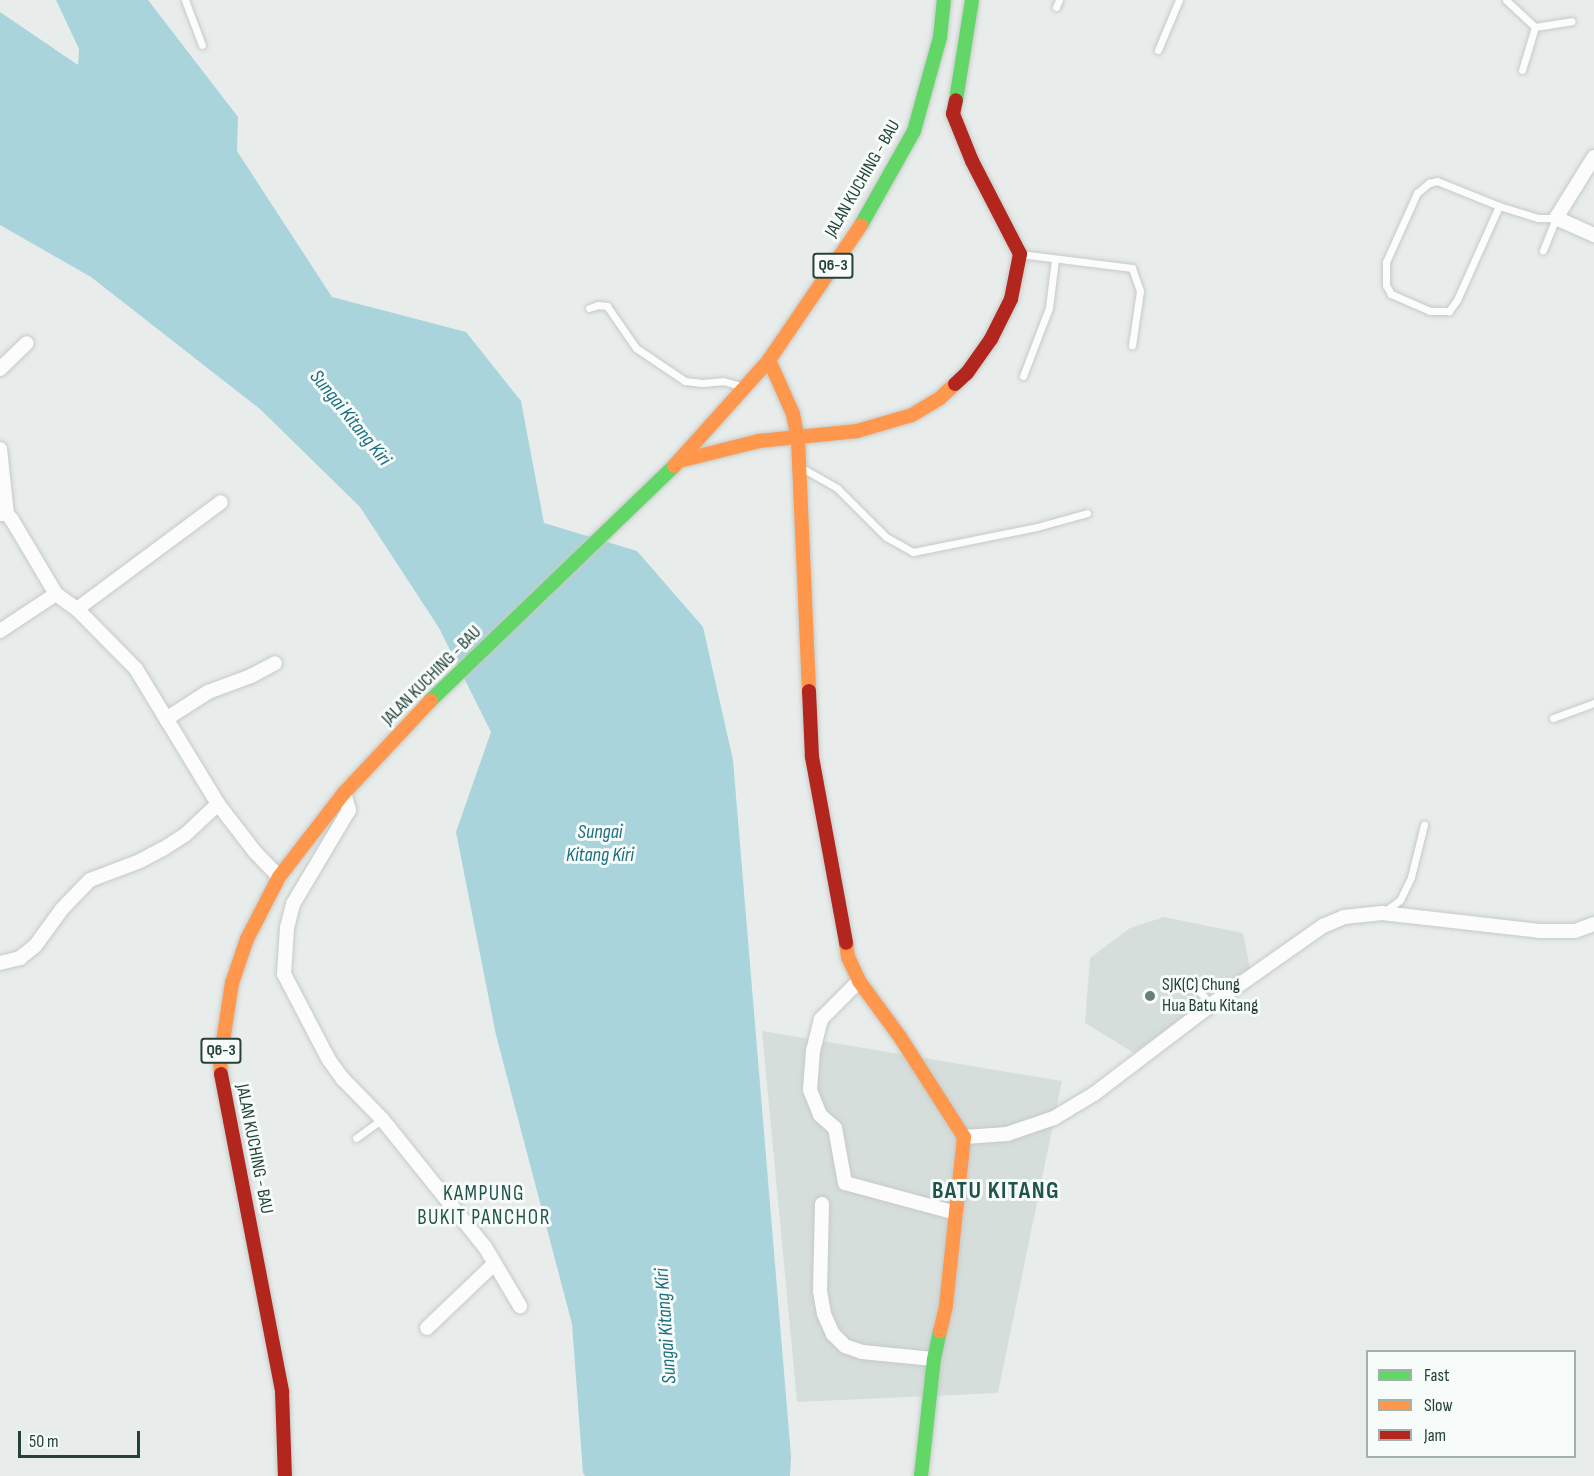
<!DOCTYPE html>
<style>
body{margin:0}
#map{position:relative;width:1594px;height:1476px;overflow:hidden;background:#e8edeb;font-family:"Sofia Sans Condensed",sans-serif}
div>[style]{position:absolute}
.built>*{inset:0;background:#d6dedb}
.water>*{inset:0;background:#a9d4db}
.roads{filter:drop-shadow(0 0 2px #c5cac8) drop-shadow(0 0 2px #c5cac8)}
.lane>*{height:7px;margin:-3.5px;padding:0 3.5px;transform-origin:3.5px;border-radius:3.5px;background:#fcfcfc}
.street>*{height:14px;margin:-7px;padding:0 7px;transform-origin:7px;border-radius:7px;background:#fcfcfc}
.fast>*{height:14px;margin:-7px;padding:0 7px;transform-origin:7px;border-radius:7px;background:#63d668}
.slow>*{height:14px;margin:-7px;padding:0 7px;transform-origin:7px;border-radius:7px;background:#ff974d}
.jam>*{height:14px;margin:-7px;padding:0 7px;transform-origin:7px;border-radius:7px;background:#b3261e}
.dots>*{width:16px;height:16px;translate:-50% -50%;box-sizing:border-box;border:3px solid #f7fbf9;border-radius:50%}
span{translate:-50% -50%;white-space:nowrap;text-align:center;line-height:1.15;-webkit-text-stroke:6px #f7fbf9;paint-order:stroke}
.shield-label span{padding:2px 4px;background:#f7fbf9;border:2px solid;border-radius:4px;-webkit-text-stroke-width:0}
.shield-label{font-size:16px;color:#24423a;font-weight:700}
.street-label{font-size:18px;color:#24423a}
.poi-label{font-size:18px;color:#24423a}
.left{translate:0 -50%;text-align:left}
.water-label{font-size:20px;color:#1c6f80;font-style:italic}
.quarter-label{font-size:21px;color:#1f5548;letter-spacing:1.5px}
.district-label{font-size:24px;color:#1f5548;font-weight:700;letter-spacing:1.5px}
.legend{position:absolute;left:1366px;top:1350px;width:210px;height:108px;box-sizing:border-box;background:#f7fbf9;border:2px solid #a3b1ad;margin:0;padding:8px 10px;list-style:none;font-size:18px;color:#24423a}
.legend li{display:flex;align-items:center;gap:12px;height:30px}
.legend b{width:30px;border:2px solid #a3b1ad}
.scale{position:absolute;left:18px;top:1431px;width:122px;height:27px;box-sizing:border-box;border:3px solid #24423a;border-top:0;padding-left:8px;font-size:18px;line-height:21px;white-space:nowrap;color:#24423a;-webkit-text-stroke:4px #f7fbf9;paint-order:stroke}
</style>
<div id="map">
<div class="built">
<i style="clip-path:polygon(1164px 917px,1243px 933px,1250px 968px,1134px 1053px,1085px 1023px,1090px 958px,1130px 928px)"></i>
<i style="clip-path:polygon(762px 1031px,1062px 1081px,998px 1393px,797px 1402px)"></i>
</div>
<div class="water">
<i style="clip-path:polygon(56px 0,148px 0,238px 117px,237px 151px,332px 297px,466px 332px,521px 401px,544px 523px,637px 551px,703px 627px,733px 760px,791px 1456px,790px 1476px,585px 1476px,583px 1473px,572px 1324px,496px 1035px,456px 832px,491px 732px,439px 628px,360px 507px,260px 409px,91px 277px,0 225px,0 12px,78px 65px,79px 49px)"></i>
</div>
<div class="roads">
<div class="lane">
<i style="left:185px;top:0;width:48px;rotate:69.3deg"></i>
<i style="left:1506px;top:0;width:40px;rotate:43deg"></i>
<i style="left:1535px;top:27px;width:37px;rotate:-9deg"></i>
<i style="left:1056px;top:7px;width:8px;rotate:-67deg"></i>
<i style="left:1158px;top:50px;width:54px;rotate:-67.2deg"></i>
<i style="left:1522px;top:70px;width:45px;rotate:-73.2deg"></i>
<i style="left:1499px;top:206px;width:103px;rotate:114.1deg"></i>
<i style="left:1457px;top:300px;width:14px;rotate:126deg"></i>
<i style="left:1449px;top:311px;width:19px;rotate:180deg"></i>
<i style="left:1430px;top:311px;width:43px;rotate:-156.4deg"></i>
<i style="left:1391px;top:294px;width:10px;rotate:-119deg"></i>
<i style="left:1386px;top:285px;width:23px;rotate:-90deg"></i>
<i style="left:1386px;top:262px;width:76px;rotate:-65.8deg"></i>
<i style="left:1417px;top:193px;width:16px;rotate:-40deg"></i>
<i style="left:1429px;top:183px;width:8px;rotate:-14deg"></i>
<i style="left:1437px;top:181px;width:67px;rotate:22deg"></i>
<i style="left:1499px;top:206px;width:41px;rotate:17.1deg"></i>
<i style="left:1538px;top:218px;width:18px"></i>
<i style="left:1556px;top:218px;width:35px;rotate:112deg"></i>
<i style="left:1020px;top:254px;width:113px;rotate:7.1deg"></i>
<i style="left:1132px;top:268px;width:24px;rotate:71deg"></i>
<i style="left:1140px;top:291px;width:55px;rotate:98.4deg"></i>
<i style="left:589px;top:308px;width:9px;rotate:-18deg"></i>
<i style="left:598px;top:305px;width:9px;rotate:6deg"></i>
<i style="left:607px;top:306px;width:51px;rotate:55.4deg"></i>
<i style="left:636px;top:348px;width:59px;rotate:34deg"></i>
<i style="left:685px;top:381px;width:17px;rotate:7deg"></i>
<i style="left:702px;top:383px;width:21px;rotate:-5deg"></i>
<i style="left:723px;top:381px;width:19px;rotate:16deg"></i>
<i style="left:1023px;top:376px;width:73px;rotate:-69.1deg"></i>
<i style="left:1049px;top:308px;width:49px;rotate:-83deg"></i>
<i style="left:802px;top:468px;width:40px;rotate:29.7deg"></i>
<i style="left:837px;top:488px;width:69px;rotate:45deg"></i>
<i style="left:886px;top:537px;width:31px;rotate:29deg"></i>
<i style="left:913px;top:552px;width:126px;rotate:-11.4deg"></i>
<i style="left:1037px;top:527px;width:52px;rotate:-15.6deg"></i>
<i style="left:1553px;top:718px;width:44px;rotate:-20.1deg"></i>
<i style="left:1384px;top:912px;width:20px;rotate:-37deg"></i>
<i style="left:1400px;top:900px;width:25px;rotate:-64deg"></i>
<i style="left:1411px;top:877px;width:54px;rotate:-76deg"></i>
<i style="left:1190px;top:983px;width:30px;rotate:44deg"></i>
<i style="left:356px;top:1138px;width:32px;rotate:-36deg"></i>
</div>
<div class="street">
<i style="left:1594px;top:157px;width:72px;rotate:121.9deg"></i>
<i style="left:1556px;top:218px;width:42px;rotate:24.1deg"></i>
<i style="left:0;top:369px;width:37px;rotate:-44deg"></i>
<i style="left:0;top:449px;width:65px;rotate:83.9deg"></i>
<i style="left:0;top:514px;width:7px"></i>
<i style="left:7px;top:514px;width:8px;rotate:50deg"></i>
<i style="left:12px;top:520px;width:86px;rotate:59.3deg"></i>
<i style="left:56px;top:594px;width:26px;rotate:36deg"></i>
<i style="left:77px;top:609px;width:84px;rotate:45.5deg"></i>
<i style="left:136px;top:669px;width:158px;rotate:58.7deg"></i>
<i style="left:218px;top:804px;width:61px;rotate:52.4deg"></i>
<i style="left:255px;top:852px;width:35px;rotate:46deg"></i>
<i style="left:77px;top:609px;width:179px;rotate:-36.6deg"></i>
<i style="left:0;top:631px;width:67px;rotate:-33.5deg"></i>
<i style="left:166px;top:719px;width:50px;rotate:-32.7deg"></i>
<i style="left:208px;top:692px;width:46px;rotate:-20.4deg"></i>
<i style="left:251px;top:676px;width:27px;rotate:-28deg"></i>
<i style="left:344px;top:793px;width:18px;rotate:74deg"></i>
<i style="left:349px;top:810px;width:109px;rotate:120.8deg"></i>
<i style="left:293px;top:904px;width:25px;rotate:104deg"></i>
<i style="left:287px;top:928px;width:46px;rotate:93.7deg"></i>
<i style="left:284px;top:974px;width:97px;rotate:62.4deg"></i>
<i style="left:329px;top:1060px;width:24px;rotate:54deg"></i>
<i style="left:343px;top:1079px;width:56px;rotate:45.7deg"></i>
<i style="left:382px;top:1119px;width:164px;rotate:51.2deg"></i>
<i style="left:485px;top:1247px;width:69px;rotate:59.3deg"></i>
<i style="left:0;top:963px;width:21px;rotate:-14deg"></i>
<i style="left:20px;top:958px;width:19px;rotate:-39deg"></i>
<i style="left:35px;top:946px;width:46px;rotate:-53.9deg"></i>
<i style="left:62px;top:909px;width:40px;rotate:-46deg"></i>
<i style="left:90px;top:880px;width:53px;rotate:-20.8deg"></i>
<i style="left:140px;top:861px;width:26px;rotate:-28deg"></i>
<i style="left:163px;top:849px;width:27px;rotate:-33deg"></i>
<i style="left:186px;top:834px;width:44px;rotate:-43.2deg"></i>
<i style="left:859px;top:981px;width:54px;rotate:135deg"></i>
<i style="left:821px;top:1019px;width:32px;rotate:104deg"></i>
<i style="left:813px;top:1050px;width:40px;rotate:94.3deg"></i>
<i style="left:810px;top:1090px;width:27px;rotate:68deg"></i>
<i style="left:820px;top:1115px;width:20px;rotate:41deg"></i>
<i style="left:835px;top:1128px;width:56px;rotate:79.7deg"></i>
<i style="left:845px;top:1183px;width:115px;rotate:15.1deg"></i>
<i style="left:964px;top:1137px;width:43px;rotate:-4deg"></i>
<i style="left:1007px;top:1134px;width:50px;rotate:-18.8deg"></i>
<i style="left:1054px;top:1118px;width:47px;rotate:-31deg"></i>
<i style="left:1094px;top:1094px;width:148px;rotate:-37.3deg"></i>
<i style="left:1212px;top:1004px;width:136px;rotate:-35.1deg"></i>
<i style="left:1323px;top:926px;width:23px;rotate:-23deg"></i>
<i style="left:1344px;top:917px;width:38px;rotate:-6deg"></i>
<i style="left:1382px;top:913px;width:158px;rotate:6.5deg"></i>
<i style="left:1539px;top:931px;width:36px"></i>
<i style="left:1575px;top:931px;width:20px;rotate:-20deg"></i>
<i style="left:822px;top:1204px;width:87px;rotate:91.3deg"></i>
<i style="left:820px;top:1291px;width:23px;rotate:80deg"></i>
<i style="left:824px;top:1314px;width:22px;rotate:66deg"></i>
<i style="left:833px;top:1334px;width:17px;rotate:45deg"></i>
<i style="left:845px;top:1346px;width:18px;rotate:19deg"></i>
<i style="left:862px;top:1352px;width:72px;rotate:5.6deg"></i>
<i style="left:427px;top:1328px;width:93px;rotate:-43.7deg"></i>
</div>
<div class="fast">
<i style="left:956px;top:100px;width:101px;rotate:-80.9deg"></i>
<i style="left:861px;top:225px;width:108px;rotate:-60.6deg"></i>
<i style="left:914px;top:131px;width:98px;rotate:-74.5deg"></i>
<i style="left:940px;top:37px;width:37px;rotate:-84deg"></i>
<i style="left:431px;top:700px;width:337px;rotate:-43.9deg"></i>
<i style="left:921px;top:1476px;width:118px;rotate:-83.7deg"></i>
<i style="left:934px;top:1359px;width:29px;rotate:-78deg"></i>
</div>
<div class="slow">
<i style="left:769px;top:360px;width:59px;rotate:66deg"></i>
<i style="left:793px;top:414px;width:25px;rotate:79deg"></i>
<i style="left:798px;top:439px;width:252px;rotate:87.5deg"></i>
<i style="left:679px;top:461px;width:82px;rotate:-14deg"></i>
<i style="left:759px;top:441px;width:99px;rotate:-5.8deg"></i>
<i style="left:857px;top:431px;width:57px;rotate:-16.2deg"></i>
<i style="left:912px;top:415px;width:31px;rotate:-31deg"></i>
<i style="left:939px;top:399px;width:22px;rotate:-43deg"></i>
<i style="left:674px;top:466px;width:142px;rotate:-48.1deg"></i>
<i style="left:769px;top:360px;width:163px;rotate:-55.7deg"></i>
<i style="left:846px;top:943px;width:14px;rotate:82deg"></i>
<i style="left:848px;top:957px;width:26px;rotate:65deg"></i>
<i style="left:859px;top:981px;width:69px;rotate:53.8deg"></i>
<i style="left:900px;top:1037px;width:119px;rotate:57.4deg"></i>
<i style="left:964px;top:1137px;width:170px;rotate:96.1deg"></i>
<i style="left:946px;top:1306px;width:26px;rotate:103deg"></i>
<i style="left:221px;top:1074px;width:13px;rotate:-94deg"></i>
<i style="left:220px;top:1061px;width:79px;rotate:-81.3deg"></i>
<i style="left:232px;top:983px;width:46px;rotate:-71.2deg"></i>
<i style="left:247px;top:939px;width:70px;rotate:-62.7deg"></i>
<i style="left:279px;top:877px;width:106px;rotate:-52.3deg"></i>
<i style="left:344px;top:793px;width:127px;rotate:-46.9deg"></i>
</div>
<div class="jam">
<i style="left:955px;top:384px;width:16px;rotate:-43deg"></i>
<i style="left:967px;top:373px;width:42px;rotate:-54.8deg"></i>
<i style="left:991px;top:339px;width:45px;rotate:-63.4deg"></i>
<i style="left:1011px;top:299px;width:46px;rotate:-78.7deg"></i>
<i style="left:1020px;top:254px;width:105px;rotate:-117.3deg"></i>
<i style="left:972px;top:161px;width:51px;rotate:-112deg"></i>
<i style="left:953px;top:114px;width:14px;rotate:-78deg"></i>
<i style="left:809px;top:691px;width:66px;rotate:87.4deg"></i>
<i style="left:812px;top:757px;width:189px;rotate:79.6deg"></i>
<i style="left:221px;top:1074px;width:324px;rotate:79.1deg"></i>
<i style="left:282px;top:1392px;width:84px;rotate:88deg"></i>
</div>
</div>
<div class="dots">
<i style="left:1150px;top:996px;background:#697e78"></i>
</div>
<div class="shield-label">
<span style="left:833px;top:266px">Q6-3</span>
<span style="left:221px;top:1051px">Q6-3</span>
</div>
<div class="street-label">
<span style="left:863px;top:179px;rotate:-60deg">JALAN KUCHING - BAU</span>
<span style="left:432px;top:676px;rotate:-45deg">JALAN KUCHING - BAU</span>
<span style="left:254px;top:1149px;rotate:79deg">JALAN KUCHING - BAU</span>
</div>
<div class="poi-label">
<span class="left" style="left:1162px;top:996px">SJK(C) Chung<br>Hua Batu Kitang</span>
</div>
<div class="water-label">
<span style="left:350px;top:418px;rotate:51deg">Sungai Kitang Kiri</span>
<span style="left:600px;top:844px">Sungai<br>Kitang Kiri</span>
<span style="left:666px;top:1326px;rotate:-94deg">Sungai Kitang Kiri</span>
</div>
<div class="quarter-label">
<span style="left:484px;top:1206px">KAMPUNG<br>BUKIT PANCHOR</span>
</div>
<div class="district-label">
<span style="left:996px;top:1191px">BATU KITANG</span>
</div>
<ul class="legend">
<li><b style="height:8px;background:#63d668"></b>Fast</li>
<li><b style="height:8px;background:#ff974d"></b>Slow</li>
<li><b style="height:8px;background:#b3261e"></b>Jam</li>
</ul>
<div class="scale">50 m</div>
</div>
